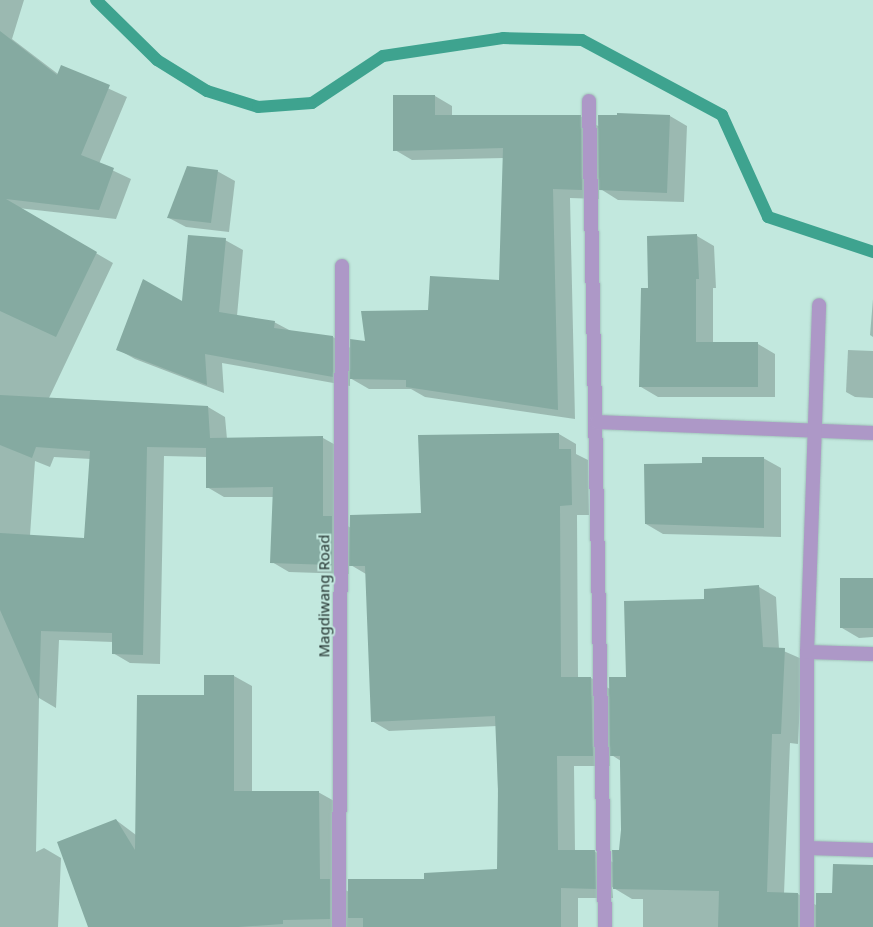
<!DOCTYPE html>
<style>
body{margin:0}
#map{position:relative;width:873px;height:927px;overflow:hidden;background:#c2e8de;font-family:"Noto Sans",sans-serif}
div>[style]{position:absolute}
.shadow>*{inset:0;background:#0003}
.stream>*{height:12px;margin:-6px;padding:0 6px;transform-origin:6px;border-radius:6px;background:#3ea38f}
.building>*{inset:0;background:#85aaa1;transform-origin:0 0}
.roads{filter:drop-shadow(0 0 1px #a1c3ba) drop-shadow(0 0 1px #a1c3ba)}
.minor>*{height:14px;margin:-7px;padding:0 7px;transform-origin:7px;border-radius:7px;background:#ad98c7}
span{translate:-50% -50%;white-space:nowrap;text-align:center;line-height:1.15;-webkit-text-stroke:4px #c2e8de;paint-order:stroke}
.street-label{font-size:15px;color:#1f2e2b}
</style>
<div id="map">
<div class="shadow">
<i style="clip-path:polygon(evenodd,0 0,24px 0,12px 39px,58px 74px,61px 67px,127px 97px,99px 164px,131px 179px,116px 219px,18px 208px,113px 263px,49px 398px,208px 407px,225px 417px,227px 439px,323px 438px,341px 448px,341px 522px,351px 528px,422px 514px,559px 434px,576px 444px,576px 454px,588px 460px,589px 515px,577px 515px,578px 678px,591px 678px,610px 689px,627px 679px,706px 600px,759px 587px,776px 597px,779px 649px,802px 659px,798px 744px,790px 743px,784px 894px,798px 894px,816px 905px,873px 866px,873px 927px,643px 927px,643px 899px,632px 899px,612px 887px,613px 898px,578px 898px,578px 927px,89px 927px,116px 820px,136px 835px,205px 697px,205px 676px,234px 676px,252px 686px,252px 792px,318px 792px,336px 802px,337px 885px,349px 892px,499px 870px,497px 726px,389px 731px,372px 721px,366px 574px,349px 564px,349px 574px,289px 572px,272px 562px,274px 497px,224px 497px,207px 487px,207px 457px,164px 456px,160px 664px,130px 663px,113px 653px,113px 642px,59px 640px,56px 708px,39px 698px,36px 852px,44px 848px,61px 858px,58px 927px,0 927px,0 0,54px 457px,91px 459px,86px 540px,30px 536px,35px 461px,50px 467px,54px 457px,0 0,610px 754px,621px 761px,622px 830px,620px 851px,614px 863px,594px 851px,575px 851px,574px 766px,610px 766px,610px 754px)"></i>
<i style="clip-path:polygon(435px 96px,452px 106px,452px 116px,580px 116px,600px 127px,670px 116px,687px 126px,684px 202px,618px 200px,599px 188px,599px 199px,570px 198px,575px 419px,425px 397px,411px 389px,369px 389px,350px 378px,350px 386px,222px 363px,224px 393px,135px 359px,117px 349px,183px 303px,225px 240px,243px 250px,237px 316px,274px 322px,291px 331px,333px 337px,352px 349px,500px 281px,504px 158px,412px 160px,395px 150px)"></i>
<i style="clip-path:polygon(217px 171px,235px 181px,229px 232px,186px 227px,169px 218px)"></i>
<i style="clip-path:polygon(697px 236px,714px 246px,716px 288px,713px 288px,713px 344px,758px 344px,775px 354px,775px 397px,658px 397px,641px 387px,650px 289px)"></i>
<i style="clip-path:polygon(873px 299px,873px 337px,870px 335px)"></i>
<i style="clip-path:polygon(848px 350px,873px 351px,873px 398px,855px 397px,846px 392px)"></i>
<i style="clip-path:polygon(763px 458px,781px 468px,781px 537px,663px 534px,646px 524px,703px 464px)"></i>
<i style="clip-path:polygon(873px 580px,873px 637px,859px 638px,842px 628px)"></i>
</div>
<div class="stream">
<i style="left:96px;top:0;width:86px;rotate:44.5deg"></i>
<i style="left:157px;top:60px;width:59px;rotate:31.8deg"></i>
<i style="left:207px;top:91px;width:53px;rotate:17.4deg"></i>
<i style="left:258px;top:107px;width:54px;rotate:-4.2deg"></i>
<i style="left:312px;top:103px;width:85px;rotate:-33.5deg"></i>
<i style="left:383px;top:56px;width:121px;rotate:-8.5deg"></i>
<i style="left:503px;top:38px;width:79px;rotate:1.5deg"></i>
<i style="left:582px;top:40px;width:159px;rotate:28.2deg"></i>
<i style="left:722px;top:115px;width:112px;rotate:65.7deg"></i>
<i style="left:768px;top:217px;width:111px;rotate:18.4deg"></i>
</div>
<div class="building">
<i style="clip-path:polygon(0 31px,57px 75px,61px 65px,110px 85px,81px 155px,114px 168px,99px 210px,6px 199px,97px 252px,56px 337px,0 311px)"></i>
<i style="clip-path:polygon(393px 95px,435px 95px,435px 115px,581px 115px,582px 190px,553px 189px,558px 410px,406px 387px,406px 380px,350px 379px,350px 339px,365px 341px,361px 311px,428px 310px,430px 276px,499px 280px,503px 148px,393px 151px)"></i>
<i style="clip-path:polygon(617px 113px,670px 115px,667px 193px,599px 190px,598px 115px,617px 115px)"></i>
<i style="clip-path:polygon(187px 166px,218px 170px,211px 223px,167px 218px)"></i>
<i style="clip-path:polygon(697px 234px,699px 279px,696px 279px,696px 342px,758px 342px,758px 387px,639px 387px,641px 288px,648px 288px,647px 236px)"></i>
<i style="clip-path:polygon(188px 235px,226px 238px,219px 312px,275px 321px,274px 328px,333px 336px,333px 377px,205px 354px,207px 385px,116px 350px,143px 279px,182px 301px)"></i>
<i style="clip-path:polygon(0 395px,208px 406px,210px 438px,323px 436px,323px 516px,332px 516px,332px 565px,270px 563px,273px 487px,206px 488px,206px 448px,147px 447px,143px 655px,112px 654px,112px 633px,41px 631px,39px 699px,0 610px,0 533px,84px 538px,90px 451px,36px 447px,32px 458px,0 445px)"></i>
<i style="clip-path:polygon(559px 433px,559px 449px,571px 449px,572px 505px,560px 506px,561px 677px,591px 677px,593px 756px,557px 756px,558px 850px,595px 850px,596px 889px,561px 888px,561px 927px,363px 927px,363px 918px,348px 918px,348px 879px,424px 879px,424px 873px,497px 869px,498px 789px,495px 716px,371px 722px,365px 566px,349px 566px,350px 515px,421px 513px,418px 435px)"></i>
<i style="clip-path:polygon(702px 457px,764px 457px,764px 528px,645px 524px,644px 464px,702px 463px)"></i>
<i style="left:873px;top:578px;width:50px;height:33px;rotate:90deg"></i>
<i style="clip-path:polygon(759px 585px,763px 647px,785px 648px,781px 734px,772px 734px,767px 892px,798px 893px,798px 927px,718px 927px,719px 891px,613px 889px,612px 850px,619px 850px,621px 830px,620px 765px,620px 756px,610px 756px,609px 677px,626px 677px,624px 601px,704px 599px,704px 589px)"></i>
<i style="clip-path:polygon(204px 675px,234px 675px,234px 791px,319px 791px,320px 879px,330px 879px,330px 919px,283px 920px,283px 924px,238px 927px,88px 927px,57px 842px,116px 819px,135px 850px,137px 695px,204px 695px)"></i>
<i style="clip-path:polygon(833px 864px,873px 865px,873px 927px,816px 927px,816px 893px,832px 893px)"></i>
</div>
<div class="roads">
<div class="minor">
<i style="left:589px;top:101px;width:826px;rotate:88.89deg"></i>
<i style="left:597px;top:422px;width:276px;rotate:2.3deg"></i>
<i style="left:807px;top:652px;width:66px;rotate:1.7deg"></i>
<i style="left:807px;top:848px;width:66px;rotate:1.7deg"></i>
<i style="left:339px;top:927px;width:661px;rotate:-89.74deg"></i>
<i style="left:807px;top:927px;width:275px;rotate:-90deg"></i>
<i style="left:807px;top:652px;width:347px;rotate:-88deg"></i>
</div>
</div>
<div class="street-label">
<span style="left:324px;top:596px;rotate:-90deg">Magdiwang Road</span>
</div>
</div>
